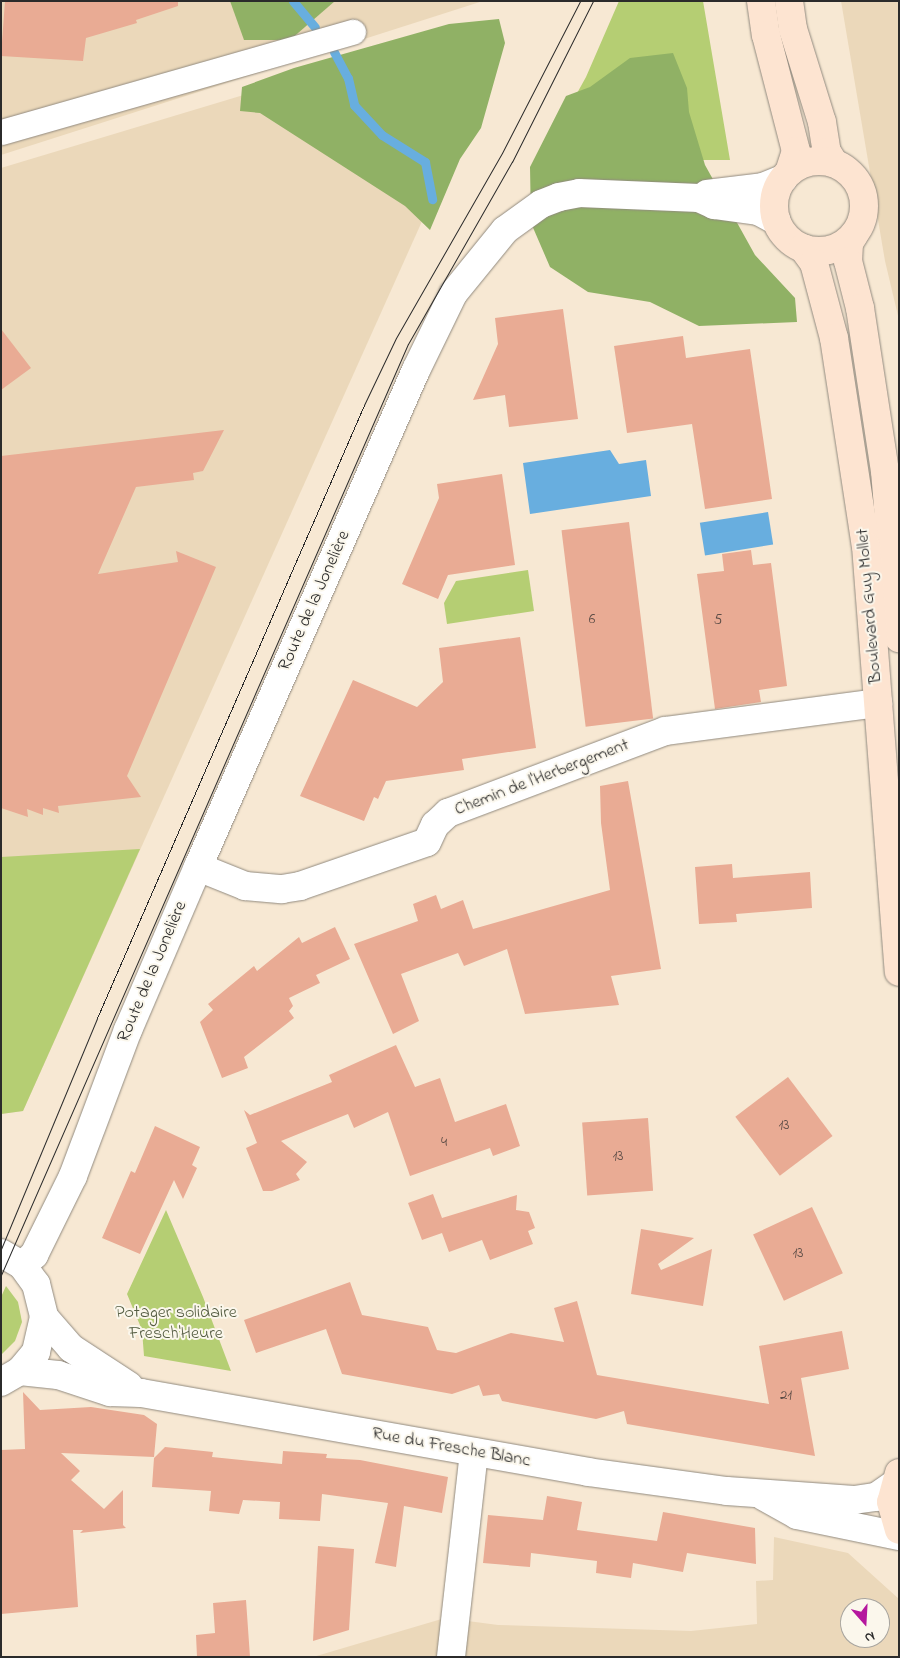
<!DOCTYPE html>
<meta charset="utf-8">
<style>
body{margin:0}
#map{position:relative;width:900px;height:1658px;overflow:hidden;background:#f7e8d3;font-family:"Indie Flower",sans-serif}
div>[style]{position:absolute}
.built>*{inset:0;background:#ebd8ba}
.green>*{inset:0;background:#b5ce73}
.forest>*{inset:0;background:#90b165}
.water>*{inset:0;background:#68aedf;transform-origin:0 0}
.stream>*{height:9px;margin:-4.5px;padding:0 4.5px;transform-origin:4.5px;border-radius:4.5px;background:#68aedf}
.building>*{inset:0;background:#e9ab94;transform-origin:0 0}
.roads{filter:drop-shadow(0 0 1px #918a7f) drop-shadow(0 0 1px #918a7f)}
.pedestrian>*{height:25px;margin:-12.5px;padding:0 12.5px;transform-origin:12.5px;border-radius:12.5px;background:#fff}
.minor>*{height:28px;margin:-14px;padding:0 14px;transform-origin:14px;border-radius:14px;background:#fff}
.secondary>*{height:28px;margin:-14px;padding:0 14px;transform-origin:14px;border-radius:14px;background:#fde4d1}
.secondary>.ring{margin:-14px;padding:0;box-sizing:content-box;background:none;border:28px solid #fde4d1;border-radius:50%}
.tram>*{height:1px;margin:-0.5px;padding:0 0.5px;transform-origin:0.5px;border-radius:0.5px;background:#2b2b2b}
span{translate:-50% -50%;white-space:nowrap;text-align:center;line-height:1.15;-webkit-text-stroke:4px #fbf7ec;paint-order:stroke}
.number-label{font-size:15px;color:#5a4b45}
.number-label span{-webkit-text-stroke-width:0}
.street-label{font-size:18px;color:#2b2b2b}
.park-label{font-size:18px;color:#545c41}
.frame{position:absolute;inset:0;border:2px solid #2b2b2b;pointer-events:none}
.north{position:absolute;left:840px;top:1598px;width:50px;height:50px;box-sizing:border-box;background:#fbf7ec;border:1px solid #a8a59f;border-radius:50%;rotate:161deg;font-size:14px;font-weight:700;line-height:20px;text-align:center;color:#2b2b2b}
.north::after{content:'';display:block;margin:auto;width:18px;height:22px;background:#b5179e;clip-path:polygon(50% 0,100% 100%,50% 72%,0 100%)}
</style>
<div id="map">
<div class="built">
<i style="clip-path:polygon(1px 1px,483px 1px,1px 155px)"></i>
<i style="clip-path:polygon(841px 1px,899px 1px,899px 320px,885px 261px)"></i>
<i style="clip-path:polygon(293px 80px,432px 199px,23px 1111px,1px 1114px,1px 168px)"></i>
<i style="clip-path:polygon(evenodd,774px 1537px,848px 1553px,899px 1599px,899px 1657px,313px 1657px,445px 1618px,498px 1625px,691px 1631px,757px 1624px,756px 1581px,773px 1580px,774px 1537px,850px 1608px,880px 1608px,880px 1638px,850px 1638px,850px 1608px)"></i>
</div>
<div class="green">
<i style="clip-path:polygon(619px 1px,703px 1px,730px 160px,540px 160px,586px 77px)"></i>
<i style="clip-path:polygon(528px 570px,534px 611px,447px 624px,444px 603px,456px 581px)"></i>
<i style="clip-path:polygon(140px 849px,23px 1111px,1px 1114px,1px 857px)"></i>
<i style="clip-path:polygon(166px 1210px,203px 1297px,231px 1371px,144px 1356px,142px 1330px,127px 1294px)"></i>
<i style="clip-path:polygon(6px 1286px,18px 1302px,22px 1322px,15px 1341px,1px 1355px,1px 1297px)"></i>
</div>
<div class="forest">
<i style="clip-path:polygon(230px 1px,335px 1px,290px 40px,244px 40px)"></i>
<i style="clip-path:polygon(499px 19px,505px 43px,481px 128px,460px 159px,430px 230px,405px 206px,260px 113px,240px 111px,242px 87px,294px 68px,449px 24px)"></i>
<i style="clip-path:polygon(673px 53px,687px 88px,689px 112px,705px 165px,755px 255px,795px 298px,797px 322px,699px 326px,650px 302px,588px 292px,550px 267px,531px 223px,530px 167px,566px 96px,590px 87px,630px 58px)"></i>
</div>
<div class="water">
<i style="clip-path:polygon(610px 450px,619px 464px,646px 460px,651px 496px,530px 514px,523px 463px)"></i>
<i style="left:768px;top:512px;width:33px;height:69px;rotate:81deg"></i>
</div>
<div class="stream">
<i style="left:293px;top:1px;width:34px;rotate:50deg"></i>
<i style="left:334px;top:52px;width:30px;rotate:62deg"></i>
<i style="left:348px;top:78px;width:28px;rotate:77deg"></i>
<i style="left:354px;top:105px;width:41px;rotate:47deg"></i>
<i style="left:382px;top:135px;width:51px;rotate:32.1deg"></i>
<i style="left:425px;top:162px;width:38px;rotate:79deg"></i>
</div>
<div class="building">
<i style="clip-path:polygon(5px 1px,178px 1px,178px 6px,136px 20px,137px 23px,86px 38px,83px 61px,1px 56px)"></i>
<i style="clip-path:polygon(563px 309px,578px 419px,509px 427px,505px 395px,473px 400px,498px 344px,495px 318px)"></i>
<i style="clip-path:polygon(1px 329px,31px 368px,1px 390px)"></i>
<i style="clip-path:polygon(683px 336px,686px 358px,750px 349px,772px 499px,705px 509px,692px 424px,627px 433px,614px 346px)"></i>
<i style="clip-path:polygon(224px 430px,203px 471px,193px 473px,194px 480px,136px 487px,98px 574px,178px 562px,176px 551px,216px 567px,127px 776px,141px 797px,58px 806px,59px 813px,43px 808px,43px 815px,27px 809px,28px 817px,1px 808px,1px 456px)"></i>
<i style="clip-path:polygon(502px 474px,515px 565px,448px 575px,438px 599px,402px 584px,439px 498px,437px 484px)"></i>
<i style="left:629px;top:522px;width:198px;height:68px;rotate:83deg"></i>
<i style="clip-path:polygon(751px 550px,753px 565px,771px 563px,787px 686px,759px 690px,761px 702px,715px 709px,697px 574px,724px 571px,722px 554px)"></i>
<i style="clip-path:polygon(520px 637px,536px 748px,462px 759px,464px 770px,386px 781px,378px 799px,374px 797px,364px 821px,300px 796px,353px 680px,417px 707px,443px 682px,439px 648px)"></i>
<i style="clip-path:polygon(628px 781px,661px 969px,611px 976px,619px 1005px,525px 1014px,507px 949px,464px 966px,458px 953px,401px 974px,419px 1021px,393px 1034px,354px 944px,418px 921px,413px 904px,436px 895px,441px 909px,463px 900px,473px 929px,610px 890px,601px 823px,600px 786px)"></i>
<i style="clip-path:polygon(732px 864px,733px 878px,810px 872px,812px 908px,736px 914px,737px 922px,699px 924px,695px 867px)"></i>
<i style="clip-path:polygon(335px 927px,350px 959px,316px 975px,320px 983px,289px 998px,293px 1006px,289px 1011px,294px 1018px,244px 1057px,248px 1068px,222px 1078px,200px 1022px,213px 1010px,208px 1004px,254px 966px,257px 971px,299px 937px,302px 943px)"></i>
<i style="clip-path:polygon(396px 1045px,415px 1087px,440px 1078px,455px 1122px,506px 1104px,520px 1146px,493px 1156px,490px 1148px,410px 1176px,388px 1112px,354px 1128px,348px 1114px,281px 1141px,307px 1162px,296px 1174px,300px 1180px,272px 1191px,263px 1191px,246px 1148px,257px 1143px,244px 1110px,250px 1115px,332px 1082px,329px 1075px)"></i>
<i style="left:788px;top:1077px;width:74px;height:66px;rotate:53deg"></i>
<i style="left:648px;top:1118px;width:73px;height:66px;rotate:86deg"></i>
<i style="clip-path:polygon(155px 1126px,200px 1147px,192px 1165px,197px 1168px,183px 1199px,174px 1180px,140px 1254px,102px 1238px,131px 1171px,135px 1173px)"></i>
<i style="clip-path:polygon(433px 1194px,442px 1218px,517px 1195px,516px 1210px,529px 1212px,535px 1228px,528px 1231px,533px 1244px,490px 1260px,482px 1240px,449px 1252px,442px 1233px,422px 1240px,408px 1203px)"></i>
<i style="left:812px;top:1207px;width:73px;height:65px;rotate:65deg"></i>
<i style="clip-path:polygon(641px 1229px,694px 1238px,658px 1264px,661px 1270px,712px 1249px,703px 1306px,631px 1294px)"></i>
<i style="clip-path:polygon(350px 1282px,362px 1315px,428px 1327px,437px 1350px,456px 1353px,511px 1333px,564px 1342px,554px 1308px,577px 1301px,597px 1375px,769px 1404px,759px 1346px,842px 1331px,849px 1369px,801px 1378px,815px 1456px,627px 1424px,624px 1411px,596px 1419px,502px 1401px,499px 1394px,483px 1396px,479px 1385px,452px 1394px,342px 1374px,326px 1329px,256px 1353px,244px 1320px)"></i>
<i style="clip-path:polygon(23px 1392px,40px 1410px,91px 1407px,144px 1415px,157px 1424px,154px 1457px,61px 1453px,80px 1471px,71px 1480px,104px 1509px,123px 1490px,123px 1525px,126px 1528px,80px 1533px,83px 1530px,73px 1530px,78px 1607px,1px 1614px,1px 1450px,25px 1449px)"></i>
<i style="clip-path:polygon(165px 1447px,213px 1452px,212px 1457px,282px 1464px,283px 1451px,327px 1454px,326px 1458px,360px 1460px,448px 1477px,442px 1513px,404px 1506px,396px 1567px,375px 1563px,388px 1503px,322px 1494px,320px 1521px,279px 1519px,280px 1502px,243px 1500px,239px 1514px,209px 1511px,211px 1491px,152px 1487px,154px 1458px)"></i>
<i style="clip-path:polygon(547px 1496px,582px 1502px,577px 1530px,657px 1541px,663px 1512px,755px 1528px,756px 1564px,687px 1553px,683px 1572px,633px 1563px,631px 1578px,596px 1573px,597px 1561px,531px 1553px,530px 1567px,483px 1563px,488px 1515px,543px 1520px)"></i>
<i style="clip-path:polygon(318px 1546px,354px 1549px,349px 1630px,313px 1641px)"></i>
<i style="clip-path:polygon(246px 1600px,250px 1657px,197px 1657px,196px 1635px,215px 1633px,213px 1603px)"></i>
</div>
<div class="roads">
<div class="pedestrian">
<i style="left:1px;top:132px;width:366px;rotate:-15.9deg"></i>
</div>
<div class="minor">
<i style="left:707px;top:194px;width:56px;rotate:-7.1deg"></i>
<i style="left:763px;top:187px;width:22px;rotate:-22deg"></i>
<i style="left:198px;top:867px;width:51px;rotate:22deg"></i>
<i style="left:245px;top:886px;width:37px;rotate:5deg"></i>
<i style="left:282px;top:889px;width:18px;rotate:-9deg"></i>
<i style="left:300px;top:886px;width:134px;rotate:-19.1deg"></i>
<i style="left:427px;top:842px;width:19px;rotate:-65deg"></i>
<i style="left:435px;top:825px;width:18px;rotate:-43deg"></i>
<i style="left:448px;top:813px;width:232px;rotate:-20.7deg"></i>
<i style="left:665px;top:731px;width:215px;rotate:-7.5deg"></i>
<i style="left:1px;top:1253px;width:24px;rotate:30deg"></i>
<i style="left:22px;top:1265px;width:24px;rotate:54deg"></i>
<i style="left:36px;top:1284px;width:34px;rotate:76deg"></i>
<i style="left:44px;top:1317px;width:36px;rotate:103deg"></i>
<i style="left:36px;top:1352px;width:25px;rotate:130deg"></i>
<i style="left:20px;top:1371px;width:22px;rotate:150deg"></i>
<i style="left:22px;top:1265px;width:16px;rotate:-40deg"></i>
<i style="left:34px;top:1255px;width:88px;rotate:-63.7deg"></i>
<i style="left:73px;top:1176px;width:156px;rotate:-69.4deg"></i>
<i style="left:128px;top:1030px;width:177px;rotate:-66.8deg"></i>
<i style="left:198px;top:867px;width:543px;rotate:-66.32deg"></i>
<i style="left:416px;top:370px;width:85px;rotate:-64deg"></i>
<i style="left:453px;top:294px;width:82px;rotate:-50.9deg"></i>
<i style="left:505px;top:230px;width:44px;rotate:-35.8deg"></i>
<i style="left:541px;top:204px;width:19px;rotate:-21deg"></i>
<i style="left:559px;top:197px;width:20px;rotate:-11deg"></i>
<i style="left:579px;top:193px;width:120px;rotate:2.4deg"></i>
<i style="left:699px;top:198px;width:17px;rotate:25deg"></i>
<i style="left:714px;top:205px;width:44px;rotate:7.8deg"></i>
<i style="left:758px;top:211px;width:21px;rotate:28deg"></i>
<i style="left:44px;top:1317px;width:41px;rotate:48.9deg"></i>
<i style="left:71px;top:1348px;width:69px;rotate:33.2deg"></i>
<i style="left:20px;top:1371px;width:38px;rotate:6deg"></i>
<i style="left:58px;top:1375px;width:55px;rotate:18.1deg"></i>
<i style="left:110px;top:1392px;width:31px;rotate:2deg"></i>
<i style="left:141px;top:1393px;width:454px;rotate:10deg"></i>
<i style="left:588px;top:1472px;width:140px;rotate:7.8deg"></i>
<i style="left:727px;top:1491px;width:127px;rotate:4.1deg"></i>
<i style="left:854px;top:1500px;width:22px;rotate:-8deg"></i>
<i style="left:876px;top:1497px;width:21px;rotate:-35deg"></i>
<i style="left:763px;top:1496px;width:39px;rotate:29deg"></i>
<i style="left:797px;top:1515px;width:104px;rotate:11.6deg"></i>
<i style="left:451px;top:1657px;width:206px;rotate:-83.6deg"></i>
</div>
<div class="secondary">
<i style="left:761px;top:1px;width:34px;rotate:82deg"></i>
<i style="left:766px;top:35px;width:120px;rotate:75.5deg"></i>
<i style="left:796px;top:151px;width:22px;rotate:108deg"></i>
<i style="left:789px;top:1px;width:28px;rotate:82deg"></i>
<i style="left:793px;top:29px;width:97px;rotate:72.7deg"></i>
<i style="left:822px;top:122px;width:30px;rotate:81deg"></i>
<i style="left:827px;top:152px;width:13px;rotate:58deg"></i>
<i class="ring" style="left:774px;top:161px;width:62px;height:62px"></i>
<i style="left:854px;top:235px;width:9px;rotate:122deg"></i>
<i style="left:849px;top:243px;width:18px;rotate:93deg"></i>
<i style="left:848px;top:261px;width:49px;rotate:75.7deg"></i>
<i style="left:860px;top:308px;width:165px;rotate:81.3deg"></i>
<i style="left:885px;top:471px;width:168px;rotate:85.2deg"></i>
<i style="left:803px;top:248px;width:19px;rotate:54deg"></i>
<i style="left:814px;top:263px;width:78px;rotate:75.1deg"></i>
<i style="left:834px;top:338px;width:210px;rotate:81.3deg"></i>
<i style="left:866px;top:546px;width:427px;rotate:85.6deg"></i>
<i style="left:899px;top:1473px;width:30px;rotate:105deg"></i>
<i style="left:891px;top:1502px;width:29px;rotate:74deg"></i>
</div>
</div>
<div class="tram">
<i style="left:1px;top:1249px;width:250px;rotate:-67.4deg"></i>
<i style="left:97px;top:1018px;width:669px;rotate:-66.46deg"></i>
<i style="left:364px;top:405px;width:74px;rotate:-64.5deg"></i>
<i style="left:396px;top:338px;width:213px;rotate:-60.2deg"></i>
<i style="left:502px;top:153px;width:171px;rotate:-62.8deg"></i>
<i style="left:1px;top:1275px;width:1016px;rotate:-66.39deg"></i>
<i style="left:408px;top:344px;width:210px;rotate:-60.3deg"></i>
<i style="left:512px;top:162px;width:180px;rotate:-63.3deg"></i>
</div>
<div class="number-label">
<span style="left:592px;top:620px">6</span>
<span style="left:718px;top:621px">5</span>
<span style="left:784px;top:1126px">13</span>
<span style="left:444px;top:1143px">4</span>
<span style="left:618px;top:1157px">13</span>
<span style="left:798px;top:1254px">13</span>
<span style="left:786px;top:1396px">21</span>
</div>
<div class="street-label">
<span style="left:315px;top:601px;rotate:-66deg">Route de la Jonelière</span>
<span style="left:870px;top:606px;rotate:-95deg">Boulevard Guy Mollet</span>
<span style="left:542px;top:778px;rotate:-21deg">Chemin de l'Herbergement</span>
<span style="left:153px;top:972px;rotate:-67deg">Route de la Jonelière</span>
<span style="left:451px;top:1448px;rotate:10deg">Rue du Fresche Blanc</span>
</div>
<div class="park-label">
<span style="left:176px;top:1324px">Potager solidaire<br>Fresch'Heure</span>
</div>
<div class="frame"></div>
<div class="north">N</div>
</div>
